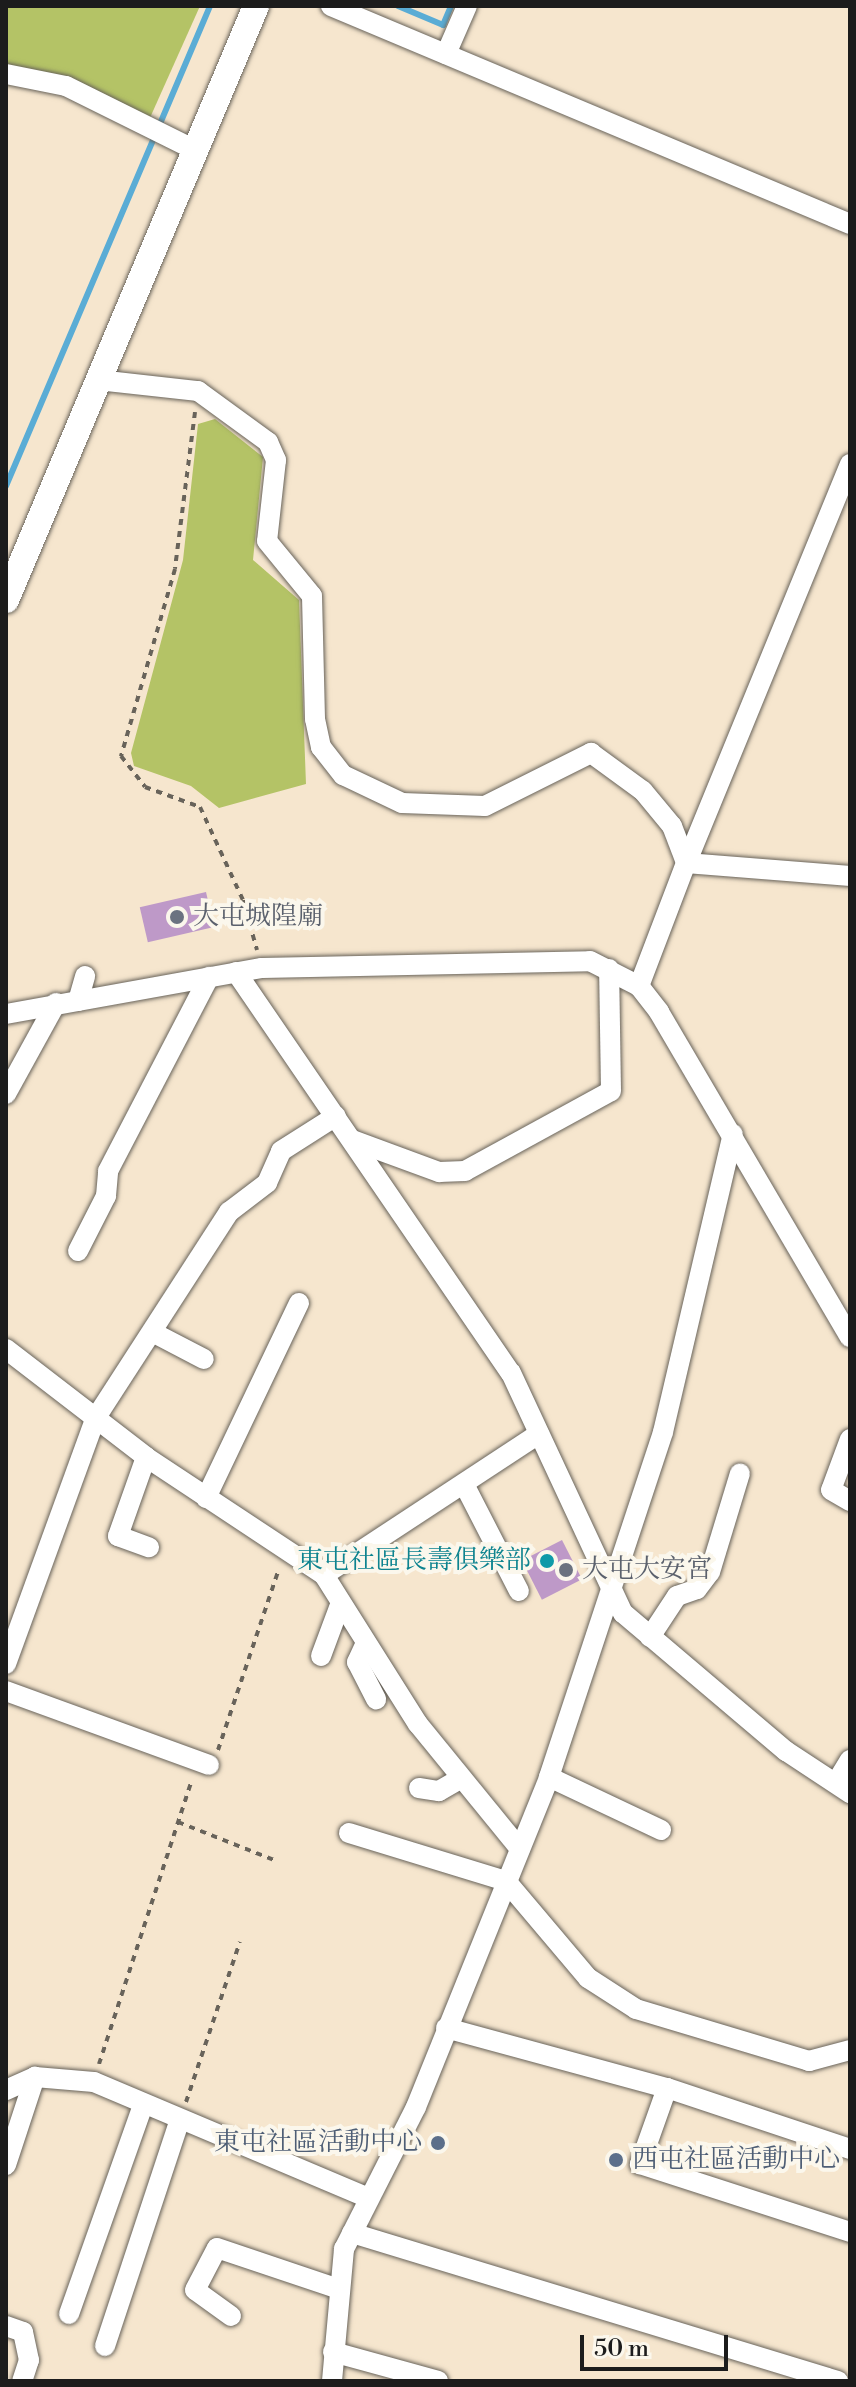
<!DOCTYPE html>
<meta charset="utf-8">
<style>
body{margin:0}
#map{position:relative;width:856px;height:2387px;overflow:hidden;background:#f6e6ce;font-family:"Libre Bodoni","Noto Serif TC",serif}
div>[style]{position:absolute}
.green>*{inset:0;background:#b4c366}
.stream>*{height:6px;margin:-3px;padding:0 3px;transform-origin:3px;border-radius:3px;background:#5aacd5}
.building>*{inset:0;background:#be99c8;transform-origin:0 0}
.path>*{height:4px;margin-top:-2px;transform-origin:0;background:repeating-linear-gradient(90deg,#68635a 0 6px,transparent 0 12px)}
.roads{filter:drop-shadow(0 0 2px #68635a) drop-shadow(0 0 2px #68635a)}
.minor>*{height:20px;margin:-10px;padding:0 10px;transform-origin:10px;border-radius:10px;background:#fff}
.major>*{height:26px;margin:-13px;padding:0 13px;transform-origin:13px;border-radius:13px;background:#fff}
.dots>*{width:22px;height:22px;translate:-50% -50%;box-sizing:border-box;border:4px solid #fbf7ec;border-radius:50%}
span{translate:-50% -50%;white-space:nowrap;text-align:center;line-height:1.15;-webkit-text-stroke:8px #fbf7ec;paint-order:stroke}
.worship-label{font-size:26px;color:#5b616d}
.left{translate:0 -50%;text-align:left}
.culture-label{font-size:26px;color:#0d838f}
.right{translate:-100% -50%;text-align:right}
.service-label{font-size:26px;color:#4e5e75}
.frame{position:absolute;inset:0;border:8px solid #1c1c1c;pointer-events:none}
.scale{position:absolute;left:580px;top:2335px;width:148px;height:36px;box-sizing:border-box;border:4px solid #1c1c1c;border-top:0;padding-left:10px;font-size:24px;line-height:28px;white-space:nowrap;color:#1c1c1c;-webkit-text-stroke:6px #fbf7ec;paint-order:stroke}
</style>
<div id="map">
<div class="green">
<i style="clip-path:polygon(6px 6px,200px 6px,149px 120px,6px 70px)"></i>
<i style="clip-path:polygon(215px 419px,263px 457px,253px 560px,299px 600px,306px 784px,219px 808px,191px 786px,134px 766px,131px 753px,183px 560px,198px 424px)"></i>
</div>
<div class="stream">
<i style="left:398px;top:6px;width:49px;rotate:22.9deg"></i>
<i style="left:443px;top:25px;width:21px;rotate:-67deg"></i>
<i style="left:6px;top:486px;width:522px;rotate:-66.97deg"></i>
</div>
<div class="building">
<i style="left:206px;top:892px;width:36px;height:68px;rotate:77deg"></i>
<i style="left:562px;top:1540px;width:44px;height:45px;rotate:63deg"></i>
</div>
<div class="path">
<i style="left:195px;top:412px;width:158px;rotate:97.3deg"></i>
<i style="left:175px;top:569px;width:195px;rotate:106.1deg"></i>
<i style="left:121px;top:756px;width:39px;rotate:52deg"></i>
<i style="left:145px;top:787px;width:59px;rotate:20deg"></i>
<i style="left:200px;top:807px;width:102px;rotate:65.2deg"></i>
<i style="left:243px;top:900px;width:52px;rotate:74.4deg"></i>
<i style="left:218px;top:1750px;width:191px;rotate:-71.4deg"></i>
<i style="left:178px;top:1822px;width:103px;rotate:21.6deg"></i>
<i style="left:99px;top:2064px;width:299px;rotate:-71.9deg"></i>
<i style="left:186px;top:2102px;width:169px;rotate:-71.4deg"></i>
</div>
<div class="roads">
<div class="minor">
<i style="left:331px;top:6px;width:563px;rotate:22.78deg"></i>
<i style="left:446px;top:54px;width:52px;rotate:-66.4deg"></i>
<i style="left:6px;top:74px;width:61px;rotate:11.3deg"></i>
<i style="left:66px;top:86px;width:144px;rotate:26.4deg"></i>
<i style="left:98px;top:380px;width:101px;rotate:6.3deg"></i>
<i style="left:198px;top:391px;width:87px;rotate:36.1deg"></i>
<i style="left:268px;top:442px;width:20px;rotate:66deg"></i>
<i style="left:276px;top:460px;width:81px;rotate:96.3deg"></i>
<i style="left:267px;top:541px;width:71px;rotate:50.7deg"></i>
<i style="left:312px;top:596px;width:123px;rotate:88.6deg"></i>
<i style="left:315px;top:719px;width:29px;rotate:78deg"></i>
<i style="left:321px;top:747px;width:36px;rotate:52deg"></i>
<i style="left:343px;top:775px;width:65px;rotate:25.4deg"></i>
<i style="left:402px;top:803px;width:83px;rotate:2.1deg"></i>
<i style="left:485px;top:806px;width:119px;rotate:-26.6deg"></i>
<i style="left:591px;top:753px;width:64px;rotate:36.2deg"></i>
<i style="left:643px;top:791px;width:45px;rotate:50.4deg"></i>
<i style="left:672px;top:826px;width:40px;rotate:69deg"></i>
<i style="left:686px;top:863px;width:132px;rotate:110.9deg"></i>
<i style="left:850px;top:464px;width:431px;rotate:112.3deg"></i>
<i style="left:686px;top:863px;width:165px;rotate:4.5deg"></i>
<i style="left:236px;top:972px;width:486px;rotate:55.6deg"></i>
<i style="left:511px;top:1373px;width:265px;rotate:65deg"></i>
<i style="left:623px;top:1613px;width:214px;rotate:40.3deg"></i>
<i style="left:786px;top:1751px;width:77px;rotate:33.3deg"></i>
<i style="left:78px;top:1001px;width:26px;rotate:-74deg"></i>
<i style="left:6px;top:1014px;width:260px;rotate:-10.2deg"></i>
<i style="left:262px;top:968px;width:328px;rotate:-1.2deg"></i>
<i style="left:590px;top:961px;width:55px;rotate:27deg"></i>
<i style="left:639px;top:986px;width:33px;rotate:52deg"></i>
<i style="left:659px;top:1012px;width:377px;rotate:59.6deg"></i>
<i style="left:6px;top:1094px;width:104px;rotate:-61.2deg"></i>
<i style="left:352px;top:1140px;width:93px;rotate:20.2deg"></i>
<i style="left:439px;top:1172px;width:26px;rotate:-2deg"></i>
<i style="left:465px;top:1171px;width:166px;rotate:-28.7deg"></i>
<i style="left:611px;top:1091px;width:122px;rotate:-90.9deg"></i>
<i style="left:78px;top:1251px;width:62px;rotate:-63deg"></i>
<i style="left:106px;top:1196px;width:25px;rotate:-85deg"></i>
<i style="left:108px;top:1171px;width:219px;rotate:-62.5deg"></i>
<i style="left:154px;top:1333px;width:56px;rotate:27.5deg"></i>
<i style="left:6px;top:1349px;width:177px;rotate:37.6deg"></i>
<i style="left:146px;top:1457px;width:214px;rotate:33.5deg"></i>
<i style="left:324px;top:1575px;width:176px;rotate:57.8deg"></i>
<i style="left:418px;top:1724px;width:161px;rotate:50.8deg"></i>
<i style="left:850px;top:1439px;width:54px;rotate:110.4deg"></i>
<i style="left:831px;top:1490px;width:22px;rotate:30deg"></i>
<i style="left:146px;top:1457px;width:84px;rotate:109.5deg"></i>
<i style="left:118px;top:1536px;width:33px;rotate:20deg"></i>
<i style="left:465px;top:1486px;width:118px;rotate:62.8deg"></i>
<i style="left:206px;top:1498px;width:216px;rotate:-64.5deg"></i>
<i style="left:324px;top:1575px;width:257px;rotate:-33.3deg"></i>
<i style="left:650px;top:1637px;width:49px;rotate:-56.6deg"></i>
<i style="left:677px;top:1596px;width:21px;rotate:-19deg"></i>
<i style="left:697px;top:1589px;width:21px;rotate:-53deg"></i>
<i style="left:710px;top:1572px;width:103px;rotate:-73.1deg"></i>
<i style="left:365px;top:1645px;width:19px;rotate:115deg"></i>
<i style="left:357px;top:1662px;width:42px;rotate:62.8deg"></i>
<i style="left:321px;top:1656px;width:54px;rotate:-69.6deg"></i>
<i style="left:6px;top:1664px;width:261px;rotate:-70deg"></i>
<i style="left:95px;top:1419px;width:247px;rotate:-57.1deg"></i>
<i style="left:229px;top:1212px;width:48px;rotate:-37.3deg"></i>
<i style="left:267px;top:1183px;width:35px;rotate:-66deg"></i>
<i style="left:281px;top:1151px;width:65px;rotate:-32.5deg"></i>
<i style="left:6px;top:1691px;width:216px;rotate:20deg"></i>
<i style="left:549px;top:1777px;width:124px;rotate:25.3deg"></i>
<i style="left:836px;top:1783px;width:27px;rotate:-59deg"></i>
<i style="left:419px;top:1788px;width:20px;rotate:9deg"></i>
<i style="left:439px;top:1791px;width:24px;rotate:-30deg"></i>
<i style="left:349px;top:1833px;width:164px;rotate:17deg"></i>
<i style="left:506px;top:1881px;width:127px;rotate:49.8deg"></i>
<i style="left:588px;top:1978px;width:57px;rotate:32.9deg"></i>
<i style="left:636px;top:2009px;width:181px;rotate:16.7deg"></i>
<i style="left:809px;top:2061px;width:42px;rotate:-15deg"></i>
<i style="left:446px;top:2028px;width:229px;rotate:15.2deg"></i>
<i style="left:667px;top:2088px;width:193px;rotate:18.4deg"></i>
<i style="left:667px;top:2088px;width:81px;rotate:109.6deg"></i>
<i style="left:640px;top:2164px;width:221px;rotate:17.9deg"></i>
<i style="left:6px;top:2090px;width:32px;rotate:-24deg"></i>
<i style="left:35px;top:2077px;width:59px;rotate:4.8deg"></i>
<i style="left:94px;top:2082px;width:298px;rotate:22.9deg"></i>
<i style="left:6px;top:2165px;width:93px;rotate:-71.8deg"></i>
<i style="left:352px;top:2233px;width:508px;rotate:16.94deg"></i>
<i style="left:69px;top:2314px;width:222px;rotate:-70.5deg"></i>
<i style="left:231px;top:2316px;width:44px;rotate:-144.2deg"></i>
<i style="left:195px;top:2290px;width:47px;rotate:-62.4deg"></i>
<i style="left:217px;top:2248px;width:129px;rotate:18.6deg"></i>
<i style="left:6px;top:2326px;width:18px;rotate:19deg"></i>
<i style="left:23px;top:2332px;width:29px;rotate:78deg"></i>
<i style="left:29px;top:2360px;width:22px;rotate:108deg"></i>
<i style="left:105px;top:2346px;width:236px;rotate:-71.7deg"></i>
<i style="left:333px;top:2352px;width:109px;rotate:15.4deg"></i>
<i style="left:332px;top:2381px;width:133px;rotate:-84.8deg"></i>
<i style="left:344px;top:2249px;width:159px;rotate:-63.1deg"></i>
<i style="left:416px;top:2107px;width:356px;rotate:-68deg"></i>
<i style="left:549px;top:1777px;width:363px;rotate:-71.7deg"></i>
<i style="left:663px;top:1432px;width:306px;rotate:-76.8deg"></i>
</div>
<div class="major">
<i style="left:6px;top:600px;width:644px;rotate:-67.17deg"></i>
</div>
</div>
<div class="dots">
<i style="left:177px;top:917px;background:#6b7280"></i>
<i style="left:547px;top:1561px;background:#0f9aa8"></i>
<i style="left:566px;top:1570px;background:#6b7280"></i>
<i style="left:438px;top:2143px;background:#5c6f8a"></i>
<i style="left:616px;top:2160px;background:#5c6f8a"></i>
</div>
<div class="worship-label">
<span class="left" style="left:193px;top:917px">大屯城隍廟</span>
<span class="left" style="left:582px;top:1570px">大屯大安宮</span>
</div>
<div class="culture-label">
<span class="right" style="left:531px;top:1561px">東屯社區長壽俱樂部</span>
</div>
<div class="service-label">
<span class="right" style="left:422px;top:2143px">東屯社區活動中心</span>
<span class="left" style="left:632px;top:2160px">西屯社區活動中心</span>
</div>
<div class="frame"></div>
<div class="scale">50 m</div>
</div>
